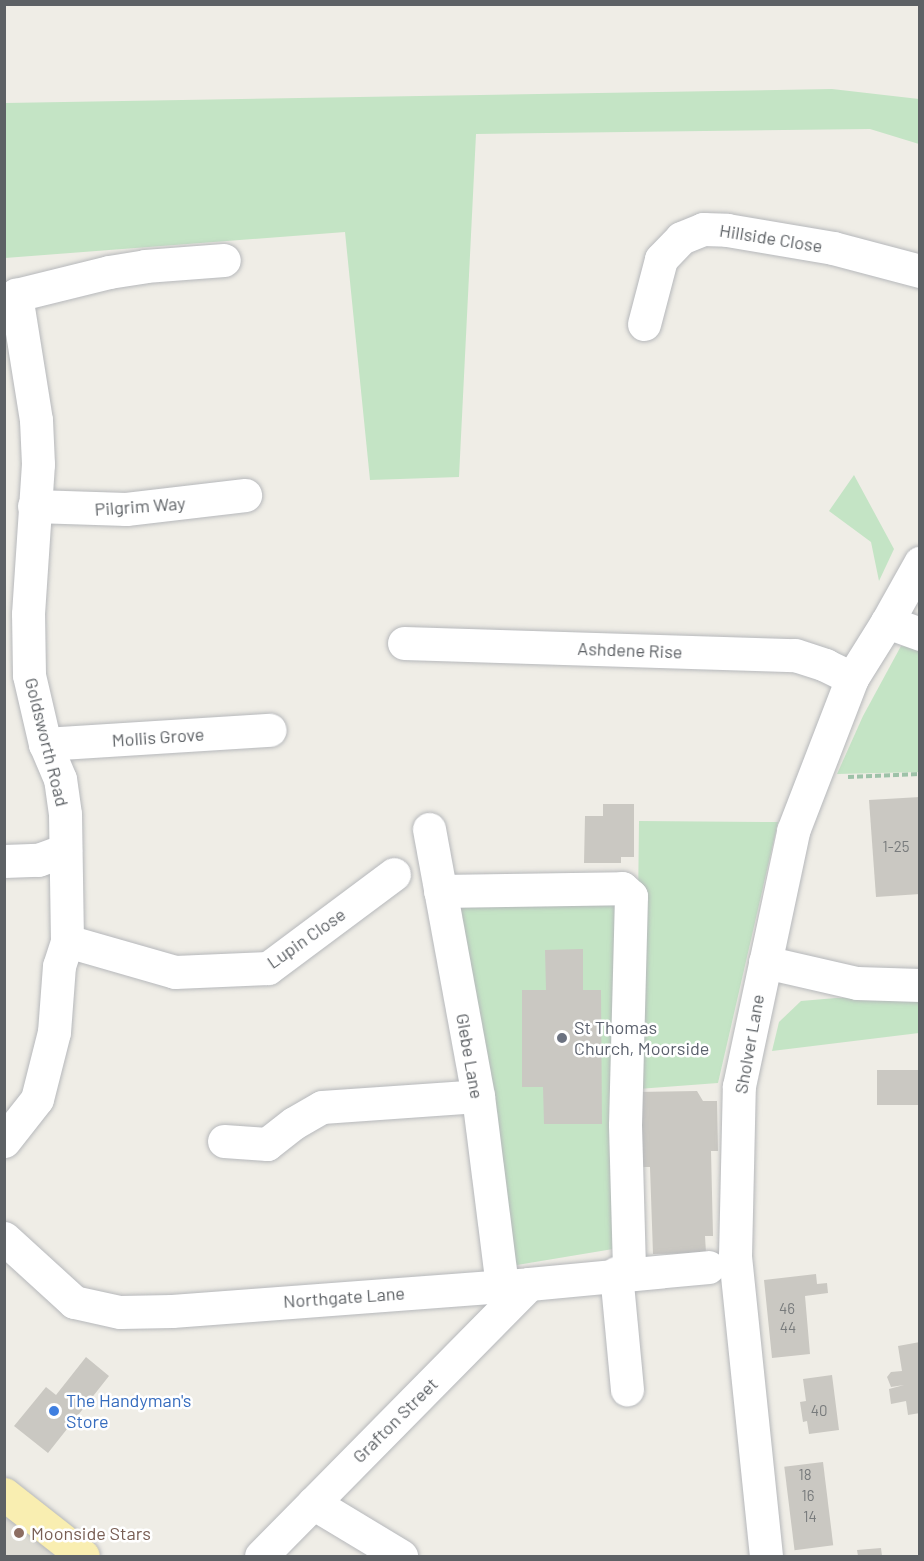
<!DOCTYPE html>
<style>
body{margin:0}
#map{position:relative;width:924px;height:1561px;overflow:hidden;background:#efede6;font-family:Barlow,sans-serif}
div>[style]{position:absolute}
.education>*{inset:0;background:#dedcd4}
.green>*{inset:0;background:#c4e4c5}
.building>*{inset:0;background:#cac8c2;transform-origin:0 0}
.path>*{height:4px;margin-top:-2px;transform-origin:0;background:repeating-linear-gradient(90deg,#9dc2a8 0 6px,transparent 0 9px)}
.roads{filter:drop-shadow(0 0 2px #b6b8bb) drop-shadow(0 0 2px #b6b8bb)}
.minor>*{height:33px;margin:-16.5px;padding:0 16.5px;transform-origin:16.5px;border-radius:16.5px;background:#fff}
.major>*{height:33px;margin:-16.5px;padding:0 16.5px;transform-origin:16.5px;border-radius:16.5px;background:#f9eeb1}
.dots>*{width:16px;height:16px;translate:-50% -50%;box-sizing:border-box;border:3px solid #fff;border-radius:50%}
span{translate:-50% -50%;white-space:nowrap;text-align:center;line-height:1.15;-webkit-text-stroke:5px #fff;paint-order:stroke}
.number-label{font-size:15px;color:#787b7c}
.number-label span{-webkit-text-stroke-width:0}
.street-label{font-size:18px;color:#5d6165}
.worship-label{font-size:18px;color:#5b616d}
.left{translate:0 -50%;text-align:left}
.shop-label{font-size:18px;color:#366cbe}
.education-label{font-size:18px;color:#785e54}
.frame{position:absolute;inset:0;border:6px solid #5d6165;pointer-events:none}
</style>
<div id="map">
<div class="education">
<i style="clip-path:polygon(5px 1510px,64px 1556px,5px 1556px)"></i>
</div>
<div class="green">
<i style="clip-path:polygon(832px 89px,919px 99px,919px 144px,870px 129px,476px 134px,459px 477px,370px 480px,345px 232px,5px 258px,5px 103px)"></i>
<i style="clip-path:polygon(854px 475px,894px 549px,879px 581px,871px 542px,829px 511px)"></i>
<i style="clip-path:polygon(901px 646px,919px 648px,919px 772px,837px 774px,863px 716px)"></i>
<i style="clip-path:polygon(639px 821px,778px 822px,718px 1083px,611px 1091px,613px 1249px,511px 1266px,456px 902px,638px 905px)"></i>
<i style="clip-path:polygon(919px 997px,919px 1033px,772px 1051px,779px 1022px,801px 1001px,836px 998px)"></i>
</div>
<div class="building">
<i style="clip-path:polygon(920px 797px,920px 894px,876px 897px,869px 800px)"></i>
<i style="clip-path:polygon(603px 804px,634px 804px,634px 857px,621px 857px,621px 863px,584px 863px,585px 816px,603px 816px)"></i>
<i style="clip-path:polygon(583px 949px,583px 990px,601px 990px,602px 1124px,544px 1124px,543px 1087px,522px 1087px,522px 990px,546px 990px,545px 950px)"></i>
<i style="left:920px;top:1070px;width:35px;height:43px;rotate:90deg"></i>
<i style="clip-path:polygon(697px 1091px,703px 1101px,717px 1101px,718px 1151px,711px 1151px,713px 1236px,705px 1236px,706px 1253px,653px 1254px,650px 1167px,638px 1167px,636px 1092px)"></i>
<i style="clip-path:polygon(816px 1274px,817px 1284px,827px 1283px,828px 1293px,805px 1296px,810px 1354px,772px 1358px,764px 1280px)"></i>
<i style="clip-path:polygon(920px 1342px,920px 1413px,908px 1415px,906px 1401px,891px 1404px,889px 1389px,904px 1385px,891px 1387px,887px 1377px,891px 1372px,902px 1371px,898px 1346px)"></i>
<i style="clip-path:polygon(86px 1357px,109px 1376px,48px 1453px,14px 1426px,46px 1387px,56px 1395px)"></i>
<i style="clip-path:polygon(832px 1375px,839px 1430px,809px 1434px,807px 1421px,803px 1422px,800px 1402px,806px 1401px,803px 1379px)"></i>
<i style="left:823px;top:1462px;width:84px;height:39px;rotate:83deg"></i>
<i style="clip-path:polygon(881px 1548px,882px 1556px,858px 1556px,857px 1550px)"></i>
</div>
<div class="path">
<i style="left:848px;top:777px;width:72px;rotate:-2.4deg"></i>
</div>
<div class="roads">
<div class="minor">
<i style="left:644px;top:324px;width:67px;rotate:-75.3deg"></i>
<i style="left:661px;top:259px;width:29px;rotate:-46deg"></i>
<i style="left:681px;top:238px;width:24px;rotate:-22deg"></i>
<i style="left:703px;top:229px;width:24px;rotate:2deg"></i>
<i style="left:727px;top:230px;width:108px;rotate:9.6deg"></i>
<i style="left:833px;top:248px;width:90px;rotate:14.8deg"></i>
<i style="left:34px;top:506px;width:92px;rotate:1.9deg"></i>
<i style="left:126px;top:509px;width:120px;rotate:-6.7deg"></i>
<i style="left:887px;top:622px;width:35px;rotate:20deg"></i>
<i style="left:404px;top:643px;width:391px;rotate:1.8deg"></i>
<i style="left:795px;top:655px;width:32px;rotate:18deg"></i>
<i style="left:825px;top:665px;width:30px;rotate:26deg"></i>
<i style="left:45px;top:744px;width:225px;rotate:-3.6deg"></i>
<i style="left:429px;top:829px;width:271px;rotate:79.6deg"></i>
<i style="left:478px;top:1096px;width:191px;rotate:82.8deg"></i>
<i style="left:4px;top:861px;width:34px;rotate:-2deg"></i>
<i style="left:38px;top:860px;width:29px;rotate:-20deg"></i>
<i style="left:440px;top:891px;width:182px;rotate:-0.9deg"></i>
<i style="left:622px;top:888px;width:12px;rotate:42deg"></i>
<i style="left:631px;top:896px;width:229px;rotate:91.5deg"></i>
<i style="left:625px;top:1125px;width:147px;rotate:88.4deg"></i>
<i style="left:67px;top:941px;width:112px;rotate:16deg"></i>
<i style="left:175px;top:972px;width:93px;rotate:-2.5deg"></i>
<i style="left:268px;top:968px;width:157px;rotate:-36.7deg"></i>
<i style="left:765px;top:962px;width:94px;rotate:12.9deg"></i>
<i style="left:857px;top:983px;width:63px;rotate:1.8deg"></i>
<i style="left:4px;top:1141px;width:53px;rotate:-51.8deg"></i>
<i style="left:37px;top:1099px;width:69px;rotate:-75.8deg"></i>
<i style="left:54px;top:1032px;width:66px;rotate:-85.7deg"></i>
<i style="left:59px;top:966px;width:26px;rotate:-72deg"></i>
<i style="left:67px;top:941px;width:127px;rotate:-90.9deg"></i>
<i style="left:65px;top:814px;width:35px;rotate:-98deg"></i>
<i style="left:60px;top:779px;width:38px;rotate:-113deg"></i>
<i style="left:45px;top:744px;width:71px;rotate:-103.1deg"></i>
<i style="left:29px;top:675px;width:61px;rotate:-90.9deg"></i>
<i style="left:28px;top:614px;width:150px;rotate:-86.2deg"></i>
<i style="left:38px;top:464px;width:44px;rotate:-92.6deg"></i>
<i style="left:36px;top:420px;width:127px;rotate:-99.1deg"></i>
<i style="left:16px;top:295px;width:96px;rotate:-13.9deg"></i>
<i style="left:109px;top:272px;width:36px;rotate:-9deg"></i>
<i style="left:145px;top:266px;width:79px;rotate:-4.3deg"></i>
<i style="left:224px;top:1141px;width:43px;rotate:4deg"></i>
<i style="left:267px;top:1144px;width:34px;rotate:-38deg"></i>
<i style="left:294px;top:1123px;width:32px;rotate:-30deg"></i>
<i style="left:322px;top:1107px;width:156px;rotate:-4deg"></i>
<i style="left:4px;top:1238px;width:95px;rotate:42.4deg"></i>
<i style="left:74px;top:1302px;width:47px;rotate:12.3deg"></i>
<i style="left:120px;top:1312px;width:52px;rotate:-1.1deg"></i>
<i style="left:172px;top:1311px;width:358px;rotate:-4.3deg"></i>
<i style="left:529px;top:1284px;width:180px;rotate:-5.4deg"></i>
<i style="left:616px;top:1273px;width:117px;rotate:84.6deg"></i>
<i style="left:313px;top:1503px;width:103px;rotate:31.1deg"></i>
<i style="left:261px;top:1556px;width:382px;rotate:-45.4deg"></i>
<i style="left:766px;top:1556px;width:302px;rotate:-95.9deg"></i>
<i style="left:735px;top:1256px;width:170px;rotate:-88.7deg"></i>
<i style="left:739px;top:1086px;width:261px;rotate:-78deg"></i>
<i style="left:793px;top:831px;width:164px;rotate:-68.9deg"></i>
<i style="left:852px;top:678px;width:66px;rotate:-58deg"></i>
<i style="left:887px;top:622px;width:68px;rotate:-60.8deg"></i>
</div>
<div class="major">
<i style="left:4px;top:1494px;width:100px;rotate:38.1deg"></i>
</div>
</div>
<div class="dots">
<i style="left:562px;top:1038px;background:#6b7280"></i>
<i style="left:54px;top:1411px;background:#3f7fe0"></i>
<i style="left:19px;top:1533px;background:#8d6e63"></i>
</div>
<div class="number-label">
<span style="left:896px;top:847px">1-25</span>
<span style="left:787px;top:1309px">46</span>
<span style="left:788px;top:1328px">44</span>
<span style="left:819px;top:1411px">40</span>
<span style="left:805px;top:1475px">18</span>
<span style="left:808px;top:1496px">16</span>
<span style="left:810px;top:1517px">14</span>
</div>
<div class="street-label">
<span style="left:771px;top:238px;rotate:9deg">Hillside Close</span>
<span style="left:140px;top:506px;rotate:-4deg">Pilgrim Way</span>
<span style="left:630px;top:650px;rotate:2deg">Ashdene Rise</span>
<span style="left:158px;top:737px;rotate:-4deg">Mollis Grove</span>
<span style="left:47px;top:742px;rotate:76deg">Goldsworth Road</span>
<span style="left:306px;top:938px;rotate:-35deg">Lupin Close</span>
<span style="left:749px;top:1044px;rotate:-80deg">Sholver Lane</span>
<span style="left:470px;top:1056px;rotate:80deg">Glebe Lane</span>
<span style="left:344px;top:1297px;rotate:-4deg">Northgate Lane</span>
<span style="left:395px;top:1420px;rotate:-45deg">Grafton Street</span>
</div>
<div class="worship-label">
<span class="left" style="left:574px;top:1038px">St Thomas<br>Church, Moorside</span>
</div>
<div class="shop-label">
<span class="left" style="left:66px;top:1411px">The Handyman's<br>Store</span>
</div>
<div class="education-label">
<span class="left" style="left:31px;top:1533px">Moonside Stars</span>
</div>
<div class="frame"></div>
</div>
